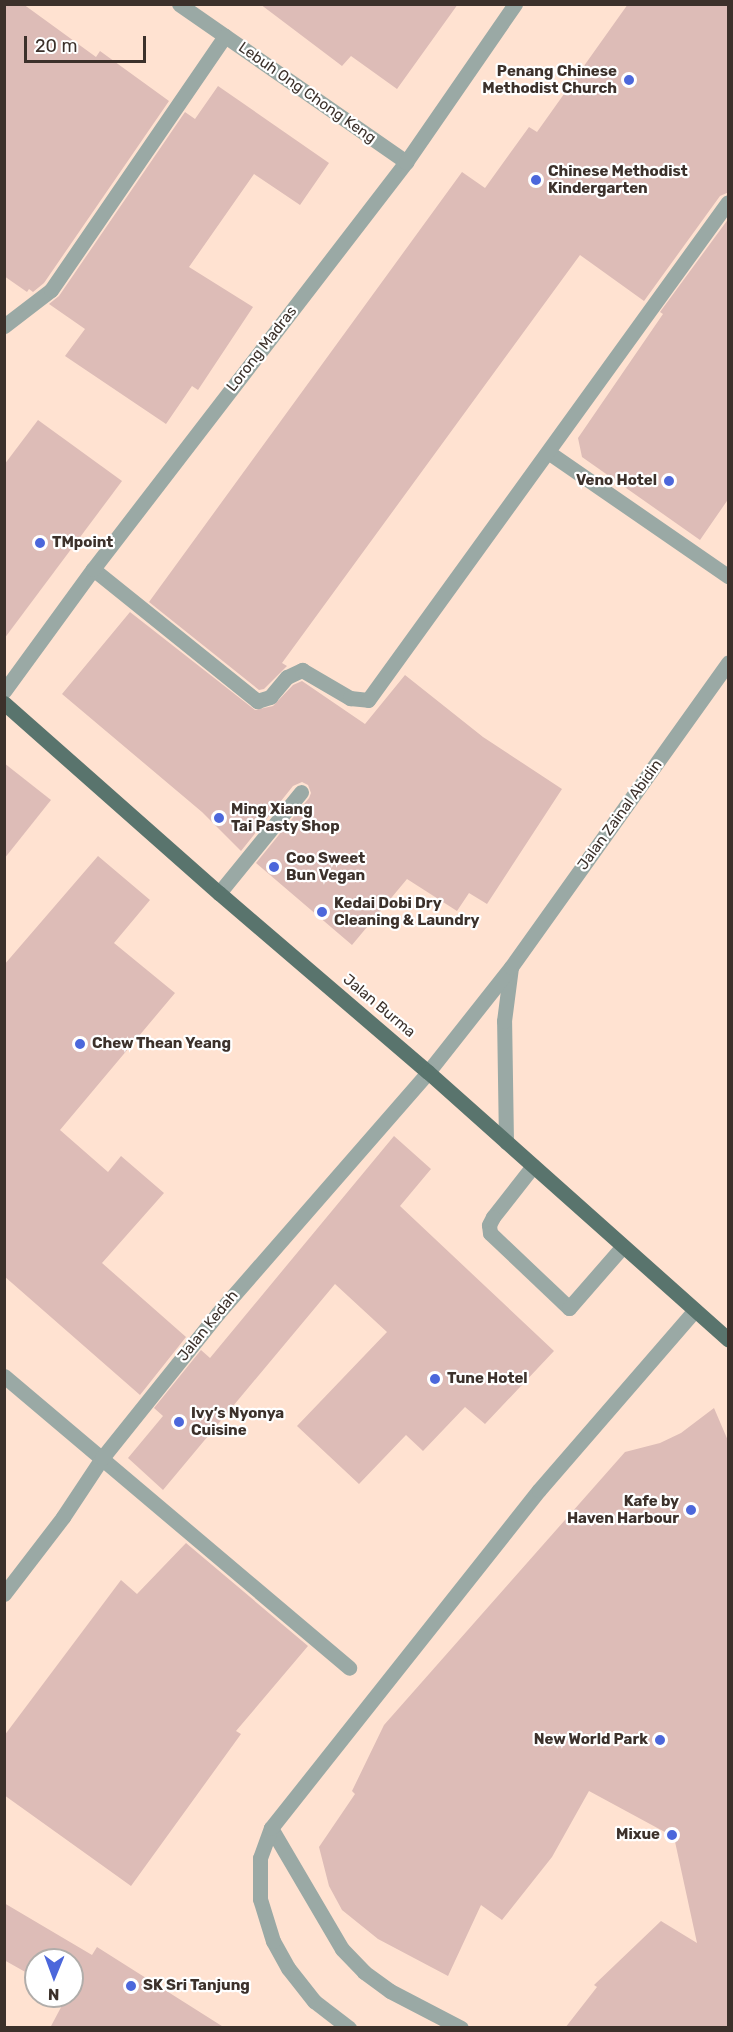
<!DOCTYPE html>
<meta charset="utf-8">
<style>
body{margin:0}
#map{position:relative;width:733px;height:2032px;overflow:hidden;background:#ffe2d1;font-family:Rubik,sans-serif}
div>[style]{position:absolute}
.building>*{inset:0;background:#ddbcb7}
.minor>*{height:15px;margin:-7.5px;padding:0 7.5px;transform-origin:7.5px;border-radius:7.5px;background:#9aa9a5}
.major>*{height:15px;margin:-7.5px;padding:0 7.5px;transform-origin:7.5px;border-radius:7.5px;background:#59746d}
.dots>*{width:16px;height:16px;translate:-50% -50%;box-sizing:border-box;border:3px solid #fff;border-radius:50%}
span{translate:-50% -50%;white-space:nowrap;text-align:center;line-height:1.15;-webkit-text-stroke:4.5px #fff;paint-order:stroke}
.poi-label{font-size:15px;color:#3c312b;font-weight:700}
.right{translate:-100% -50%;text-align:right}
.left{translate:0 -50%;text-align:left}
.street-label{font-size:15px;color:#3c312b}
.frame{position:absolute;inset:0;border:6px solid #3c312b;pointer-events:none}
.north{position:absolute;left:24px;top:1948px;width:60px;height:60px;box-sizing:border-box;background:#fff;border:2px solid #b1adaa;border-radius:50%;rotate:181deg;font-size:16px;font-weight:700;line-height:24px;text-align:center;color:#3c312b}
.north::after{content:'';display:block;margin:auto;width:21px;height:27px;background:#4c67db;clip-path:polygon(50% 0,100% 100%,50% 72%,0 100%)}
.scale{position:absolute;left:24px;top:36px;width:122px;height:27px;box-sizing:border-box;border:3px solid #3c312b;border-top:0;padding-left:8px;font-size:18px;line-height:21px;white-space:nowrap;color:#3c312b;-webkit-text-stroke:4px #fff;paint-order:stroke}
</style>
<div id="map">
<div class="building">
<i style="clip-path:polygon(4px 4px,23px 4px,96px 57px,100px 51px,169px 101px,44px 283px,33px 292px,29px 289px,27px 292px,4px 276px)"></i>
<i style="clip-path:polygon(260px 4px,458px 4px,397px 89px,351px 56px,342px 66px)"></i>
<i style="clip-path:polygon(628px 4px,729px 4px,729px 192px,720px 196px,644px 301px,580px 255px,282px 663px,287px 666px,264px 689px,259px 690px,149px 602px,462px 172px,485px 188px,529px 127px,537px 132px)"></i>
<i style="clip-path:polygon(218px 86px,329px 163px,300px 205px,254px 174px,189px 267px,253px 307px,198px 390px,192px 386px,166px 424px,65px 356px,85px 329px,49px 304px,59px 296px,185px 112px,195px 119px)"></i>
<i style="clip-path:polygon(729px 218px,729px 498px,700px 540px,582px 457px,578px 438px,663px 314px,660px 312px)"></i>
<i style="clip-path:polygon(38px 420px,122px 481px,4px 639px,4px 465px)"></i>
<i style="clip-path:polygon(130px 612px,255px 710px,273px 706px,293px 685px,302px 681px,365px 724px,405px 675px,483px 737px,562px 789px,487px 904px,469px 893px,457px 911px,407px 879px,352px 945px,256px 863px,309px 798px,311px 793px,308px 785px,302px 782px,293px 786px,241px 851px,202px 812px,62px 694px)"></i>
<i style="clip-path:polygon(4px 763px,51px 800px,4px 859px)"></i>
<i style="clip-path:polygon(98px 856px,150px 900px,114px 943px,175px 993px,60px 1130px,108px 1172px,121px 1156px,164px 1193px,102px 1263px,186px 1337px,140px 1395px,4px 1276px,4px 965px)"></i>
<i style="clip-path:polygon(394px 1136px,431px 1169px,400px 1206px,554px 1351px,485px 1424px,465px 1407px,423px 1451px,406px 1435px,359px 1484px,297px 1426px,387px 1332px,335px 1284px,163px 1490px,128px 1458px,163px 1416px,154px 1408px,201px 1350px,210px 1358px)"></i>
<i style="clip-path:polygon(714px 1408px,729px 1443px,729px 2028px,565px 2028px,597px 1987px,594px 1985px,661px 1921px,697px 1943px,674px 1837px,589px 1791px,552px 1857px,502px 1920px,481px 1905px,448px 1976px,378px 1939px,342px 1910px,329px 1886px,319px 1847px,355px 1794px,352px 1791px,384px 1725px,625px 1452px,660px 1443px,681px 1433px)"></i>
<i style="clip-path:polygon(186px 1543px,308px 1646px,236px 1731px,241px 1734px,131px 1886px,4px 1795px,4px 1736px,121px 1580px,137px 1594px)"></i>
<i style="clip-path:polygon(4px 1903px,92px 1955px,97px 1947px,225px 2028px,50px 2028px,67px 1996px,72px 1996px,72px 1960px,36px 1960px,36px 1978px,4px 1960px)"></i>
</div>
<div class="minor">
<i style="left:179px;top:4px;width:277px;rotate:34.8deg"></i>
<i style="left:4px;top:326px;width:59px;rotate:-37.5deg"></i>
<i style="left:51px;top:290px;width:308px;rotate:-55.6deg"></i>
<i style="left:548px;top:452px;width:219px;rotate:34.6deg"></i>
<i style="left:93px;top:569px;width:211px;rotate:38.8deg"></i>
<i style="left:257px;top:701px;width:14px;rotate:-17deg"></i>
<i style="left:270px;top:697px;width:26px;rotate:-50deg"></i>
<i style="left:287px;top:677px;width:17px;rotate:-25deg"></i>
<i style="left:302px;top:670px;width:56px;rotate:30.3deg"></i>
<i style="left:350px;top:698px;width:18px;rotate:6deg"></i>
<i style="left:368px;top:700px;width:614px;rotate:-54.14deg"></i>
<i style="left:4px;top:691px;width:151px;rotate:-53.9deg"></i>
<i style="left:93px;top:569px;width:513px;rotate:-52.44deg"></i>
<i style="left:406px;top:162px;width:192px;rotate:-55.4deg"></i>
<i style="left:219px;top:893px;width:130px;rotate:-50.9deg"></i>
<i style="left:506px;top:1142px;width:121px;rotate:-90.9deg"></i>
<i style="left:504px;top:1021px;width:54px;rotate:-82.6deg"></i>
<i style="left:533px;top:1166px;width:65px;rotate:128.1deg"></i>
<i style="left:493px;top:1217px;width:9px;rotate:117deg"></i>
<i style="left:489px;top:1225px;width:8px;rotate:83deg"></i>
<i style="left:490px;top:1233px;width:109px;rotate:43.5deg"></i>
<i style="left:569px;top:1308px;width:82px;rotate:-48.9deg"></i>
<i style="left:4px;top:1376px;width:452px;rotate:40.2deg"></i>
<i style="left:4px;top:1594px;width:97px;rotate:-52.5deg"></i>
<i style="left:63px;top:1517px;width:71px;rotate:-56.5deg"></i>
<i style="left:102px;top:1458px;width:186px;rotate:-51.3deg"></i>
<i style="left:218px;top:1313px;width:320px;rotate:-48.9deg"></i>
<i style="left:428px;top:1072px;width:134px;rotate:-51.7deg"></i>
<i style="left:511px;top:967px;width:374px;rotate:-54.5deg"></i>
<i style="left:271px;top:1828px;width:140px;rotate:59.6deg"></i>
<i style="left:342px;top:1949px;width:32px;rotate:46deg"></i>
<i style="left:364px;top:1972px;width:32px;rotate:36deg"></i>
<i style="left:390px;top:1991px;width:80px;rotate:27.5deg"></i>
<i style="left:349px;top:2028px;width:44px;rotate:-142.4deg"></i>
<i style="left:314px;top:2001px;width:42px;rotate:-128.2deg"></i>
<i style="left:288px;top:1968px;width:31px;rotate:-119deg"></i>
<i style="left:273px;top:1941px;width:44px;rotate:-107.2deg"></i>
<i style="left:260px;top:1899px;width:41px;rotate:-90deg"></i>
<i style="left:260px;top:1858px;width:32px;rotate:-70deg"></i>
<i style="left:271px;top:1828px;width:431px;rotate:-51.6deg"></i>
<i style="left:539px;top:1490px;width:238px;rotate:-49.1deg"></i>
</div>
<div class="major">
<i style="left:4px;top:703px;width:287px;rotate:41.5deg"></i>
<i style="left:219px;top:893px;width:275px;rotate:40.6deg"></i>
<i style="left:428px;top:1072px;width:402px;rotate:41.7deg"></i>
</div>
<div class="dots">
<i style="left:629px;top:80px;background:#4c67db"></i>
<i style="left:536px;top:180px;background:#4c67db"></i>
<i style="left:669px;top:481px;background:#4c67db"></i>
<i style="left:40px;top:543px;background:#4c67db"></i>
<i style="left:219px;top:818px;background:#4c67db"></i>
<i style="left:274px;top:867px;background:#4c67db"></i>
<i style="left:322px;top:912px;background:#4c67db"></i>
<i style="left:80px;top:1044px;background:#4c67db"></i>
<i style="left:435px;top:1379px;background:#4c67db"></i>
<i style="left:179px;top:1422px;background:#4c67db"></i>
<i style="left:691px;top:1510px;background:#4c67db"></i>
<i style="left:660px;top:1740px;background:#4c67db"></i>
<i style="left:672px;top:1835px;background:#4c67db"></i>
<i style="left:131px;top:1986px;background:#4c67db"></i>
</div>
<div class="poi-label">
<span class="right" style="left:617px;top:80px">Penang Chinese<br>Methodist Church</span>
<span class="left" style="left:548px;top:180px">Chinese Methodist<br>Kindergarten</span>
<span class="right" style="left:657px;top:481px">Veno Hotel</span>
<span class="left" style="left:52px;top:543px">TMpoint</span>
<span class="left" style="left:231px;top:818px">Ming Xiang<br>Tai Pasty Shop</span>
<span class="left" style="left:286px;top:867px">Coo Sweet<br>Bun Vegan</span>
<span class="left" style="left:334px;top:912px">Kedai Dobi Dry<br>Cleaning &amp; Laundry</span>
<span class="left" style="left:92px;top:1044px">Chew Thean Yeang</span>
<span class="left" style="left:447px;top:1379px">Tune Hotel</span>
<span class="left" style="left:191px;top:1422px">Ivy’s Nyonya<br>Cuisine</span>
<span class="right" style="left:679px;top:1510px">Kafe by<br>Haven Harbour</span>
<span class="right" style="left:648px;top:1740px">New World Park</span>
<span class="right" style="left:660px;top:1835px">Mixue</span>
<span class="left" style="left:143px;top:1986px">SK Sri Tanjung</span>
</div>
<div class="street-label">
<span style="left:307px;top:93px;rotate:35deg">Lebuh Ong Chong Keng</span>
<span style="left:262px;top:349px;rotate:-52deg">Lorong Madras</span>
<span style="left:620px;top:815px;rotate:-54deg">Jalan Zainal Abidin</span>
<span style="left:379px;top:1006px;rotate:40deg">Jalan Burma</span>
<span style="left:208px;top:1326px;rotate:-51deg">Jalan Kedah</span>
</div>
<div class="frame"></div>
<div class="north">N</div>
<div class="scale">20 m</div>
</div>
